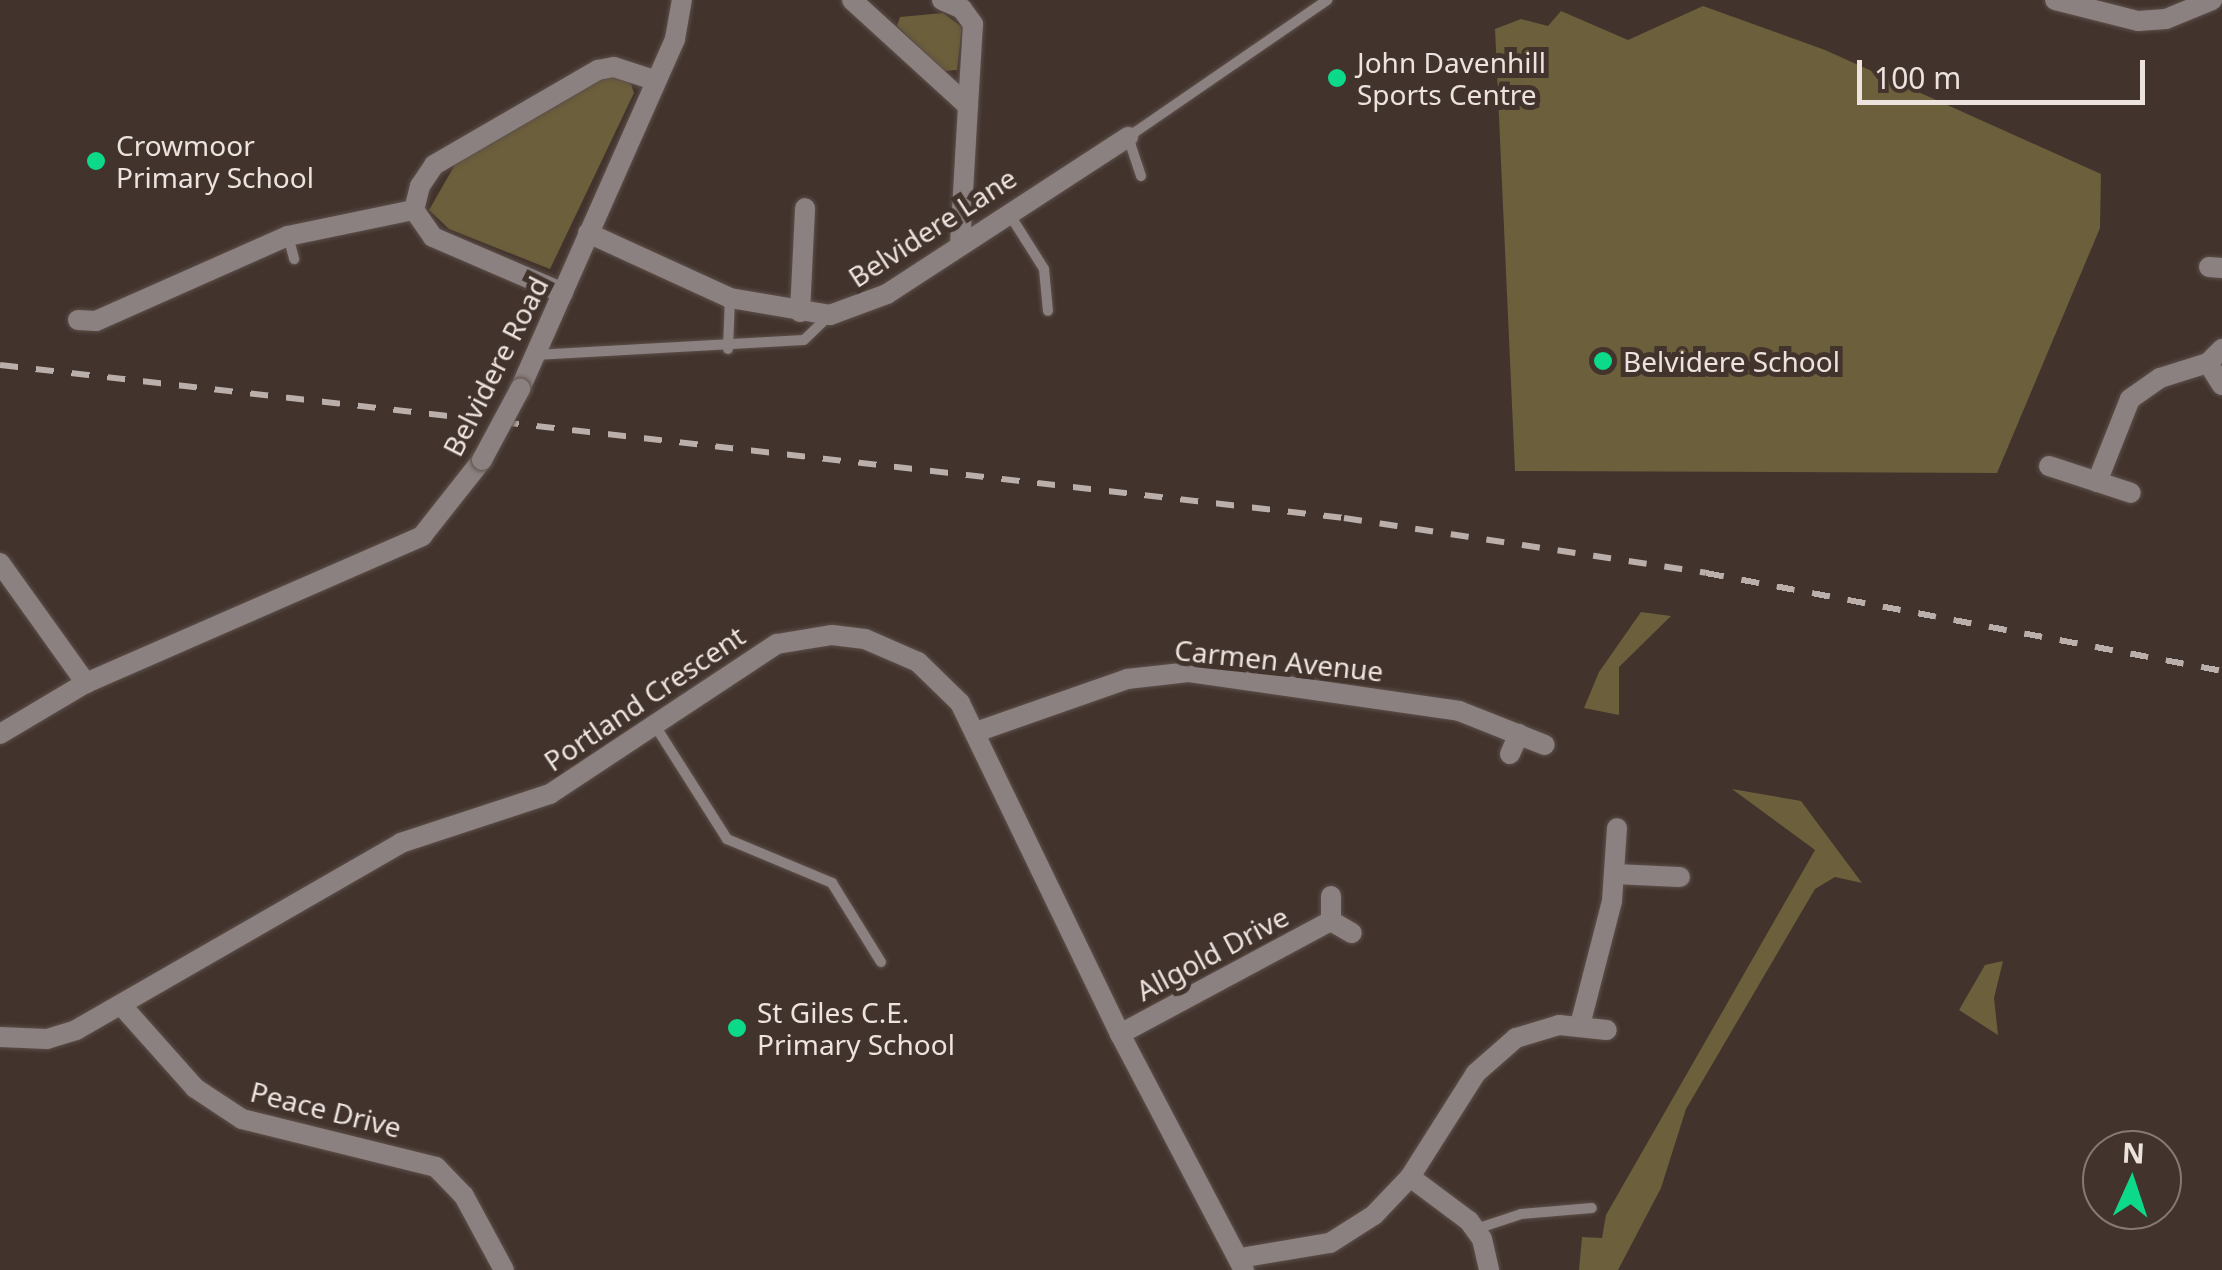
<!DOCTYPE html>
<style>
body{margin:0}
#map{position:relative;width:2222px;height:1270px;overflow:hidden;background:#42332d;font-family:"Noto Sans",sans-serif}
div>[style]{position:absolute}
.green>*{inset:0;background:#6c5f3b}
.roads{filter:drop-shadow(0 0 2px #5d4f49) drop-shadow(0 0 2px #5d4f49)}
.service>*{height:10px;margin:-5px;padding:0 5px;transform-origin:5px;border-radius:5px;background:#8b8181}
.minor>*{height:20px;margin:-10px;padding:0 10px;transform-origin:10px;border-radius:10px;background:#8b8181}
.rail>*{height:6px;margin-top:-3px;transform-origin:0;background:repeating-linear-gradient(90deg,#baafaa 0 18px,transparent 0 36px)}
.bridges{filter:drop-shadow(0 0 2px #5d4f49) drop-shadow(0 0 2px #5d4f49)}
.minor-bridge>*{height:20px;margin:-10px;padding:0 10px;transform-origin:10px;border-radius:10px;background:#8b8181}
.dots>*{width:28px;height:28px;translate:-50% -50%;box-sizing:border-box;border:5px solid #42332d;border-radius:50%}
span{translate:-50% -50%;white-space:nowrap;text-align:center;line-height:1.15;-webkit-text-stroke:10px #42332d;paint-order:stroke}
.poi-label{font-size:28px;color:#ece2de}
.left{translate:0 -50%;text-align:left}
.street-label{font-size:28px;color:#ece2de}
.north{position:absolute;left:2082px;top:1130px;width:100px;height:100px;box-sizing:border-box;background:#42332d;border:2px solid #867974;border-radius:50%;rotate:3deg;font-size:28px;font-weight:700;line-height:40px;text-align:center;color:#ece2de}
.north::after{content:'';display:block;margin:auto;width:35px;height:45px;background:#0dd98a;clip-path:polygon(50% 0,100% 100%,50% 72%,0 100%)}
.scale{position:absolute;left:1857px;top:60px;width:288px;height:45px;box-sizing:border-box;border:5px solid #ece2de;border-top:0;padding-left:12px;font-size:30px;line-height:35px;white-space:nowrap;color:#ece2de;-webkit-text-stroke:8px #42332d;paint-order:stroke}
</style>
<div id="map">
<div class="green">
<i style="clip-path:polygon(1703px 6px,1825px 50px,2101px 174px,2100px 228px,1997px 473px,1515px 471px,1495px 29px,1521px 19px,1548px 26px,1561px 11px,1628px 40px)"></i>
<i style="clip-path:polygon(943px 13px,962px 27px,957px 70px,944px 71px,897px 26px,900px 17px)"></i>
<i style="clip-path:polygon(605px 76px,629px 78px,634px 93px,550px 269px,449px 229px,429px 210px,456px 163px)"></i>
<i style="clip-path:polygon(1641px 612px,1671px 616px,1619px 667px,1619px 715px,1584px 708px,1599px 672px)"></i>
<i style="clip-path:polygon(1732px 789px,1801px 801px,1862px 883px,1835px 877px,1815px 889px,1686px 1109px,1661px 1188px,1618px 1270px,1579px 1270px,1582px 1237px,1602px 1238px,1606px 1215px,1815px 850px)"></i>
<i style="clip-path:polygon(2003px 961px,1994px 998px,1998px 1035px,1959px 1010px,1985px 965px)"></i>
</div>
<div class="roads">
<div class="service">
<i style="left:1141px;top:176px;width:41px;rotate:-108.4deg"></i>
<i style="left:1128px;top:137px;width:242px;rotate:-34.5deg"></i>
<i style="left:1008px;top:212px;width:67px;rotate:57.7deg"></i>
<i style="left:1044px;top:269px;width:42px;rotate:84.6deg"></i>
<i style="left:288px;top:236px;width:24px;rotate:75deg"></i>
<i style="left:728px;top:349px;width:51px;rotate:-87.8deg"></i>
<i style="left:535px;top:355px;width:269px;rotate:-3.2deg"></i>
<i style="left:804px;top:340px;width:35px;rotate:-44deg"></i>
<i style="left:654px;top:724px;width:136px;rotate:57.6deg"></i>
<i style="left:727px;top:839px;width:114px;rotate:22.7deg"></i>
<i style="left:832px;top:883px;width:93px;rotate:58.2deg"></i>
<i style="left:1476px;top:1229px;width:47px;rotate:-18.4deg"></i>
<i style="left:1521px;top:1214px;width:71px;rotate:-4.8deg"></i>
</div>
<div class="minor">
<i style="left:852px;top:0;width:157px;rotate:42.4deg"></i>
<i style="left:968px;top:106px;width:137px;rotate:93.3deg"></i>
<i style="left:942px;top:0;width:22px;rotate:24deg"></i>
<i style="left:962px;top:9px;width:19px;rotate:54deg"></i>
<i style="left:973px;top:24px;width:82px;rotate:93.5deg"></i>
<i style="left:2055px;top:0;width:86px;rotate:14.2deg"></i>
<i style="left:2138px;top:21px;width:28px;rotate:-4deg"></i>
<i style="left:2166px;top:19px;width:50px;rotate:-22.4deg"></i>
<i style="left:588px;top:233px;width:156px;rotate:24.6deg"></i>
<i style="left:730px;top:298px;width:101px;rotate:9.6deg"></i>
<i style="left:830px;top:315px;width:61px;rotate:-20.2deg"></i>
<i style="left:887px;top:294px;width:288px;rotate:-33.1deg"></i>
<i style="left:2209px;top:267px;width:13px;rotate:4deg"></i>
<i style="left:563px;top:293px;width:142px;rotate:-156.7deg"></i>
<i style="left:433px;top:237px;width:33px;rotate:-125deg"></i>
<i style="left:414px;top:210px;width:25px;rotate:-76deg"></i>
<i style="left:420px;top:186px;width:25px;rotate:-56deg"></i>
<i style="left:434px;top:165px;width:190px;rotate:-30.1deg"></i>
<i style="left:598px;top:70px;width:16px;rotate:-11deg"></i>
<i style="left:614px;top:67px;width:42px;rotate:18deg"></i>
<i style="left:800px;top:312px;width:104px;rotate:-87.2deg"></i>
<i style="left:78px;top:320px;width:18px;rotate:3deg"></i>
<i style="left:96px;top:321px;width:210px;rotate:-23.9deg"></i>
<i style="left:288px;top:236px;width:129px;rotate:-11.7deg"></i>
<i style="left:2208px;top:363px;width:26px;rotate:58deg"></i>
<i style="left:520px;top:389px;width:383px;rotate:-66.1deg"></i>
<i style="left:675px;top:39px;width:40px;rotate:-80deg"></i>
<i style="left:2049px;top:466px;width:86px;rotate:18.2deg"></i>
<i style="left:2097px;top:482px;width:89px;rotate:-68.3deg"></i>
<i style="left:2130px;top:399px;width:37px;rotate:-35deg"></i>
<i style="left:2160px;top:378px;width:50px;rotate:-17.4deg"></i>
<i style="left:2208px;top:363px;width:20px;rotate:-45deg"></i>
<i style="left:0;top:563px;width:148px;rotate:54.4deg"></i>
<i style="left:976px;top:732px;width:160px;rotate:-19.3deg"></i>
<i style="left:1127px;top:679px;width:62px;rotate:-6.4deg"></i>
<i style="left:1189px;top:672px;width:273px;rotate:8.2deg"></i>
<i style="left:1459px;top:711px;width:92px;rotate:21.6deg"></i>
<i style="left:0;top:734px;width:100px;rotate:-30.7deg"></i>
<i style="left:86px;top:683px;width:367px;rotate:-23.6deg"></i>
<i style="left:422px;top:536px;width:97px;rotate:-51.7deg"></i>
<i style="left:1510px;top:754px;width:22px;rotate:-66deg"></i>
<i style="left:1614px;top:874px;width:66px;rotate:2.6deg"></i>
<i style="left:1331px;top:921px;width:24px;rotate:30deg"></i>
<i style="left:122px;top:1006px;width:110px;rotate:48.3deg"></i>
<i style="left:195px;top:1088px;width:56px;rotate:33.4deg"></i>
<i style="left:242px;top:1119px;width:200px;rotate:13.9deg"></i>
<i style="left:436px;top:1167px;width:40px;rotate:46deg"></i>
<i style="left:464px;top:1196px;width:84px;rotate:61.6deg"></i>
<i style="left:1580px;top:1025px;width:128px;rotate:-75.5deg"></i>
<i style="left:1612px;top:901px;width:73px;rotate:-86.1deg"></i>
<i style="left:1120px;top:1034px;width:239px;rotate:-28.2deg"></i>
<i style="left:1331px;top:921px;width:25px;rotate:-90deg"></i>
<i style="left:0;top:1037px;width:47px;rotate:2.4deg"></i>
<i style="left:47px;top:1039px;width:30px;rotate:-17deg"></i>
<i style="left:76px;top:1030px;width:375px;rotate:-29.9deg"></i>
<i style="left:401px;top:843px;width:157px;rotate:-18.2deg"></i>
<i style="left:550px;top:794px;width:272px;rotate:-33.5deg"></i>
<i style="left:777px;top:644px;width:56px;rotate:-9.3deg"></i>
<i style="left:832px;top:635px;width:33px;rotate:7deg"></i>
<i style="left:865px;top:639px;width:58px;rotate:23.5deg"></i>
<i style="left:918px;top:662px;width:59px;rotate:44.3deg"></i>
<i style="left:960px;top:703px;width:368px;rotate:64.2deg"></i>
<i style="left:1120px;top:1034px;width:267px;rotate:62.3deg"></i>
<i style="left:1410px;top:1177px;width:74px;rotate:36.7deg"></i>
<i style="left:1469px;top:1221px;width:22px;rotate:54deg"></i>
<i style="left:1482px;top:1239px;width:32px;rotate:77deg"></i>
<i style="left:1240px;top:1258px;width:91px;rotate:-9.5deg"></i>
<i style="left:1330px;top:1243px;width:52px;rotate:-32.5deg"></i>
<i style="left:1374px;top:1215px;width:52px;rotate:-46.5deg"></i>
<i style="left:1410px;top:1177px;width:123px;rotate:-57.6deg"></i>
<i style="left:1476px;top:1073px;width:53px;rotate:-41.2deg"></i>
<i style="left:1516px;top:1038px;width:45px;rotate:-16.8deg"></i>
<i style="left:1559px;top:1025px;width:48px;rotate:5.9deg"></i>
</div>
</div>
<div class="rail">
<i style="left:0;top:365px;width:1353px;rotate:6.49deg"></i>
<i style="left:1344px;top:518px;width:366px;rotate:8.6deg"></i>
<i style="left:1706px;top:573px;width:525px;rotate:10.75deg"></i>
</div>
<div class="bridges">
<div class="minor-bridge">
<i style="left:482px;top:460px;width:81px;rotate:-61.8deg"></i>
</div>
</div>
<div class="dots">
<i style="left:1337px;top:78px;background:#0dd98a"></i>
<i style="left:96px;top:161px;background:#0dd98a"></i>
<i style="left:1603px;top:361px;background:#0dd98a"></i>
<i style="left:737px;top:1028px;background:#0dd98a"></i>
</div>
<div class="poi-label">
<span class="left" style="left:1357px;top:78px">John Davenhill<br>Sports Centre</span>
<span class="left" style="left:116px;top:161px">Crowmoor<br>Primary School</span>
<span class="left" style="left:1623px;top:361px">Belvidere School</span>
<span class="left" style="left:757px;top:1028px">St Giles C.E.<br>Primary School</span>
</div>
<div class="street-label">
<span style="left:932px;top:227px;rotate:-33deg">Belvidere Lane</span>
<span style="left:495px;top:366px;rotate:-63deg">Belvidere Road</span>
<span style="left:1279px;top:660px;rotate:6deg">Carmen Avenue</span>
<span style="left:644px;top:698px;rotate:-34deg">Portland Crescent</span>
<span style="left:1212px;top:953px;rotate:-28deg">Allgold Drive</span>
<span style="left:326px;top:1109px;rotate:14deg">Peace Drive</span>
</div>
<div class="north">N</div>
<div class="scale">100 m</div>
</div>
